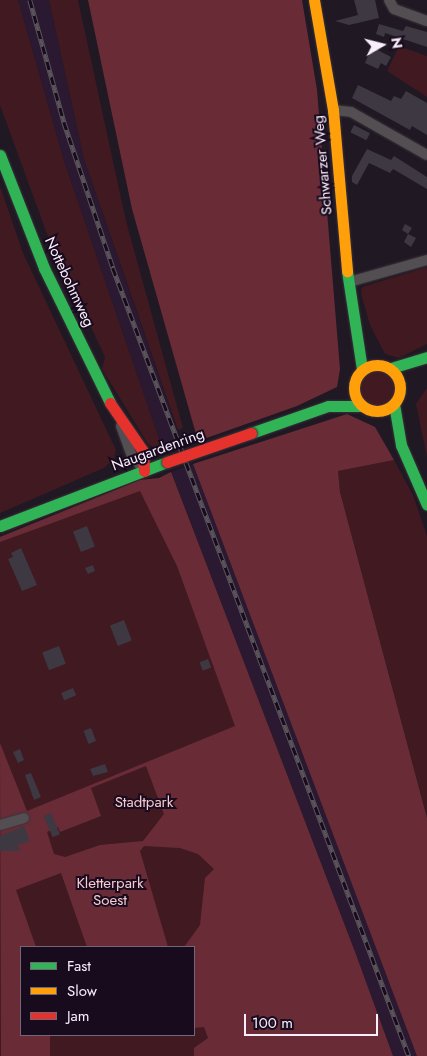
<!DOCTYPE html>
<style>
body{margin:0}
#map{position:relative;width:427px;height:1056px;overflow:hidden;background:#201823;font-family:Jost,sans-serif}
div>[style]{position:absolute}
.built>*{inset:0;background:#2a1930}
.green>*{inset:0;background:#401921}
.round{border-radius:50%}
.forest>*{inset:0;background:#692c37}
.building>*{inset:0;background:#3d3842;transform-origin:0 0}
.roads{filter:drop-shadow(0 0 1px #39333c) drop-shadow(0 0 1px #39333c)}
.street>*{height:10px;margin:-5px;padding:0 5px;transform-origin:5px;border-radius:5px;background:#524e51}
.fast>*{height:11px;margin:-5.5px;padding:0 5.5px;transform-origin:5.5px;border-radius:5.5px;background:#30b455}
.slow>*{height:11px;margin:-5.5px;padding:0 5.5px;transform-origin:5.5px;border-radius:5.5px;background:#ff9f0a}
.slow>.ring{margin:-5.5px;padding:0;box-sizing:content-box;background:none;border:11px solid #ff9f0a;border-radius:50%}
.jam>*{height:11px;margin:-5.5px;padding:0 5.5px;transform-origin:5.5px;border-radius:5.5px;background:#e5322d}
.rail>*{height:4.5px;margin-top:-2.25px;transform-origin:0;background:repeating-linear-gradient(90deg,#190b1e 0 8px,#5a545a 0 16px);box-sizing:border-box;border-block:1px solid #5a545a}
.bridges{filter:drop-shadow(0 0 1px #39333c) drop-shadow(0 0 1px #39333c)}
.jam-bridge>*{height:11px;margin:-5.5px;padding:0 5.5px;transform-origin:5.5px;border-radius:5.5px;background:#e5322d}
span{translate:-50% -50%;white-space:nowrap;text-align:center;line-height:1.15;-webkit-text-stroke:4px #190b1e;paint-order:stroke}
.street-label{font-size:15px;color:#f8eefc}
.park-label{font-size:15px;color:#f7cace}
.legend{position:absolute;left:20px;top:946px;width:175px;height:90px;box-sizing:border-box;background:#190b1e;border:1px solid #726677;margin:0;padding:6px 9px;list-style:none;font-size:15px;color:#f8eefc}
.legend li{display:flex;align-items:center;gap:10px;height:25px}
.legend b{width:25px;border:1px solid #726677}
.north{position:absolute;left:357px;top:20px;width:50px;height:50px;-webkit-text-stroke:4px #190b1e;paint-order:stroke;rotate:82deg;font-size:14px;font-weight:700;line-height:20px;text-align:center;color:#f8eefc}
.north::after{content:'';display:block;margin:auto;width:18px;height:22px;background:#f8eefc;clip-path:polygon(50% 0,100% 100%,50% 72%,0 100%)}
.scale{position:absolute;left:244px;top:1014px;width:134px;height:22px;box-sizing:border-box;border:2px solid #f8eefc;border-top:0;padding-left:6px;font-size:15px;line-height:18px;white-space:nowrap;color:#f8eefc;-webkit-text-stroke:4px #190b1e;paint-order:stroke}
</style>
<div id="map">
<div class="built">
<i style="clip-path:polygon(18px 0,49px 0,84px 159px,183px 447px,164px 453px,64px 161px)"></i>
<i style="clip-path:polygon(193px 464px,337px 842px,417px 1056px,393px 1056px,171px 472px)"></i>
</div>
<div class="green">
<i style="clip-path:polygon(0 0,18px 0,64px 161px,164px 453px,148px 444px,102px 369px,105px 357px,47px 234px,0 105px)"></i>
<i style="clip-path:polygon(49px 0,78px 0,126px 221px,183px 428px,178px 430px,84px 159px)"></i>
<i style="clip-path:polygon(399px 46px,427px 56px,427px 97px,387px 71px)"></i>
<i style="clip-path:polygon(0 186px,23px 253px,116px 450px,114px 459px,104px 468px,0 513px)"></i>
<i style="clip-path:polygon(427px 267px,427px 344px,399px 358px,385px 354px,370px 325px,361px 294px,362px 287px)"></i>
<i class="round" style="left:358px;top:369px;width:38px;height:38px"></i>
<i style="clip-path:polygon(427px 388px,427px 457px,416px 404px)"></i>
<i style="clip-path:polygon(394px 460px,413px 495px,427px 536px,427px 818px,340px 492px,338px 471px)"></i>
<i style="clip-path:polygon(evenodd,171px 472px,355px 952px,393px 1056px,0 1056px,0 537px,140px 480px,159px 478px,171px 472px,21px 947px,194px 947px,194px 1035px,21px 1035px,21px 947px)"></i>
</div>
<div class="forest">
<i style="clip-path:polygon(88px 0,302px 0,317px 90px,340px 369px,337px 387px,297px 406px,198px 441px,132px 209px)"></i>
<i style="clip-path:polygon(347px 414px,375px 427px,394px 460px,338px 471px,340px 492px,427px 818px,427px 1056px,417px 1056px,193px 464px)"></i>
<i style="clip-path:polygon(evenodd,171px 472px,355px 952px,393px 1056px,194px 1056px,194px 1048px,208px 1038px,204px 1027px,194px 1028px,194px 947px,184px 947px,200px 925px,205px 878px,214px 869px,198px 854px,180px 848px,144px 846px,140px 851px,168px 947px,87px 947px,61px 873px,16px 890px,36px 947px,21px 947px,21px 1035px,50px 1035px,50px 1056px,1px 1056px,0 743px,27px 811px,235px 726px,177px 566px,140px 491px,0 542px,0 537px,140px 480px,159px 478px,171px 472px,146px 766px,164px 814px,143px 841px,100px 845px,65px 857px,54px 854px,47px 832px,58px 827px,60px 832px,101px 816px,91px 788px,146px 766px)"></i>
</div>
<div class="building">
<i style="clip-path:polygon(354px 0,375px 0,379px 18px,349px 25px,335px 21px,358px 15px)"></i>
<i style="clip-path:polygon(379px 24px,403px 31px,406px 26px,427px 32px,427px 47px,385px 33px,384px 37px,376px 34px)"></i>
<i style="clip-path:polygon(372px 47px,391px 57px,386px 66px,381px 63px,378px 69px,365px 63px)"></i>
<i style="clip-path:polygon(358px 85px,391px 101px,394px 96px,401px 99px,406px 91px,427px 103px,427px 135px,412px 126px,410px 130px,352px 98px)"></i>
<i style="left:354px;top:125px;width:18px;height:8px;rotate:27deg"></i>
<i style="clip-path:polygon(367px 149px,391px 160px,394px 156px,427px 177px,427px 189px,393px 169px,390px 173px,369px 163px,357px 185px,352px 182px,352px 176px)"></i>
<i style="clip-path:polygon(405px 224px,412px 228px,408px 234px,416px 238px,411px 247px,404px 242px,408px 234px,402px 230px)"></i>
<i style="left:87px;top:526px;width:22px;height:15px;rotate:69deg"></i>
<i style="clip-path:polygon(21px 548px,37px 585px,22px 591px,8px 559px,13px 557px,11px 553px)"></i>
<i style="clip-path:polygon(93px 565px,95px 571px,88px 574px,85px 568px)"></i>
<i style="left:124px;top:620px;width:22px;height:15px;rotate:69deg"></i>
<i style="left:59px;top:646px;width:19px;height:18px;rotate:69deg"></i>
<i style="left:208px;top:659px;width:9px;height:9px;rotate:69deg"></i>
<i style="left:73px;top:688px;width:8px;height:13px;rotate:67deg"></i>
<i style="left:91px;top:728px;width:14px;height:8px;rotate:69deg"></i>
<i style="clip-path:polygon(20px 749px,24px 760px,18px 763px,13px 752px)"></i>
<i style="clip-path:polygon(105px 764px,108px 772px,93px 776px,90px 769px)"></i>
<i style="clip-path:polygon(31px 773px,41px 797px,34px 800px,25px 775px)"></i>
<i style="left:51px;top:813px;width:23px;height:8px;rotate:67deg"></i>
<i style="clip-path:polygon(24px 826px,30px 841px,18px 845px,20px 851px,0 851px,0 836px)"></i>
</div>
<div class="roads">
<div class="street">
<i style="left:389px;top:0;width:10px;rotate:61deg"></i>
<i style="left:394px;top:9px;width:35px;rotate:20deg"></i>
<i style="left:333px;top:110px;width:18px;rotate:6deg"></i>
<i style="left:351px;top:112px;width:87px;rotate:29.5deg"></i>
<i style="left:349px;top:282px;width:81px;rotate:-15.8deg"></i>
<i style="left:121px;top:426px;width:32px;rotate:70deg"></i>
<i style="left:132px;top:456px;width:18px;rotate:49deg"></i>
<i style="left:0;top:825px;width:25px;rotate:-16deg"></i>
</div>
<div class="fast">
<i style="left:0;top:155px;width:121px;rotate:68.7deg"></i>
<i style="left:44px;top:268px;width:150px;rotate:63.9deg"></i>
<i style="left:347px;top:271px;width:99px;rotate:81.3deg"></i>
<i style="left:391px;top:368px;width:38px;rotate:-17deg"></i>
<i style="left:394px;top:404px;width:42px;rotate:80.3deg"></i>
<i style="left:401px;top:445px;width:65px;rotate:66.6deg"></i>
<i style="left:251px;top:433px;width:82px;rotate:-19.3deg"></i>
<i style="left:328px;top:406px;width:34px"></i>
<i style="left:0;top:526px;width:179px;rotate:-21deg"></i>
</div>
<div class="slow">
<i style="left:314px;top:0;width:112px;rotate:80.2deg"></i>
<i style="left:333px;top:110px;width:162px;rotate:85deg"></i>
<i class="ring" style="left:354px;top:365px;width:35px;height:35px"></i>
</div>
<div class="jam">
<i style="left:110px;top:403px;width:58px;rotate:55.5deg"></i>
<i style="left:143px;top:451px;width:20px;rotate:87deg"></i>
</div>
</div>
<div class="rail">
<i style="left:30px;top:0;width:127px;rotate:74.4deg"></i>
<i style="left:64px;top:122px;width:154px;rotate:71.4deg"></i>
<i style="left:113px;top:268px;width:842px;rotate:69.41deg"></i>
</div>
<div class="bridges">
<div class="jam-bridge">
<i style="left:167px;top:462px;width:89px;rotate:-19deg"></i>
</div>
</div>
<div class="street-label">
<span style="left:323px;top:165px;rotate:-95deg">Schwarzer Weg</span>
<span style="left:69px;top:282px;rotate:65deg">Nottebohmweg</span>
<span style="left:158px;top:450px;rotate:-20deg">Naugardenring</span>
</div>
<div class="park-label">
<span style="left:144px;top:803px">Stadtpark</span>
<span style="left:110px;top:892px">Kletterpark<br>Soest</span>
</div>
<ul class="legend">
<li><b style="height:6px;background:#30b455"></b>Fast</li>
<li><b style="height:6px;background:#ff9f0a"></b>Slow</li>
<li><b style="height:6px;background:#e5322d"></b>Jam</li>
</ul>
<div class="north">N</div>
<div class="scale">100 m</div>
</div>
